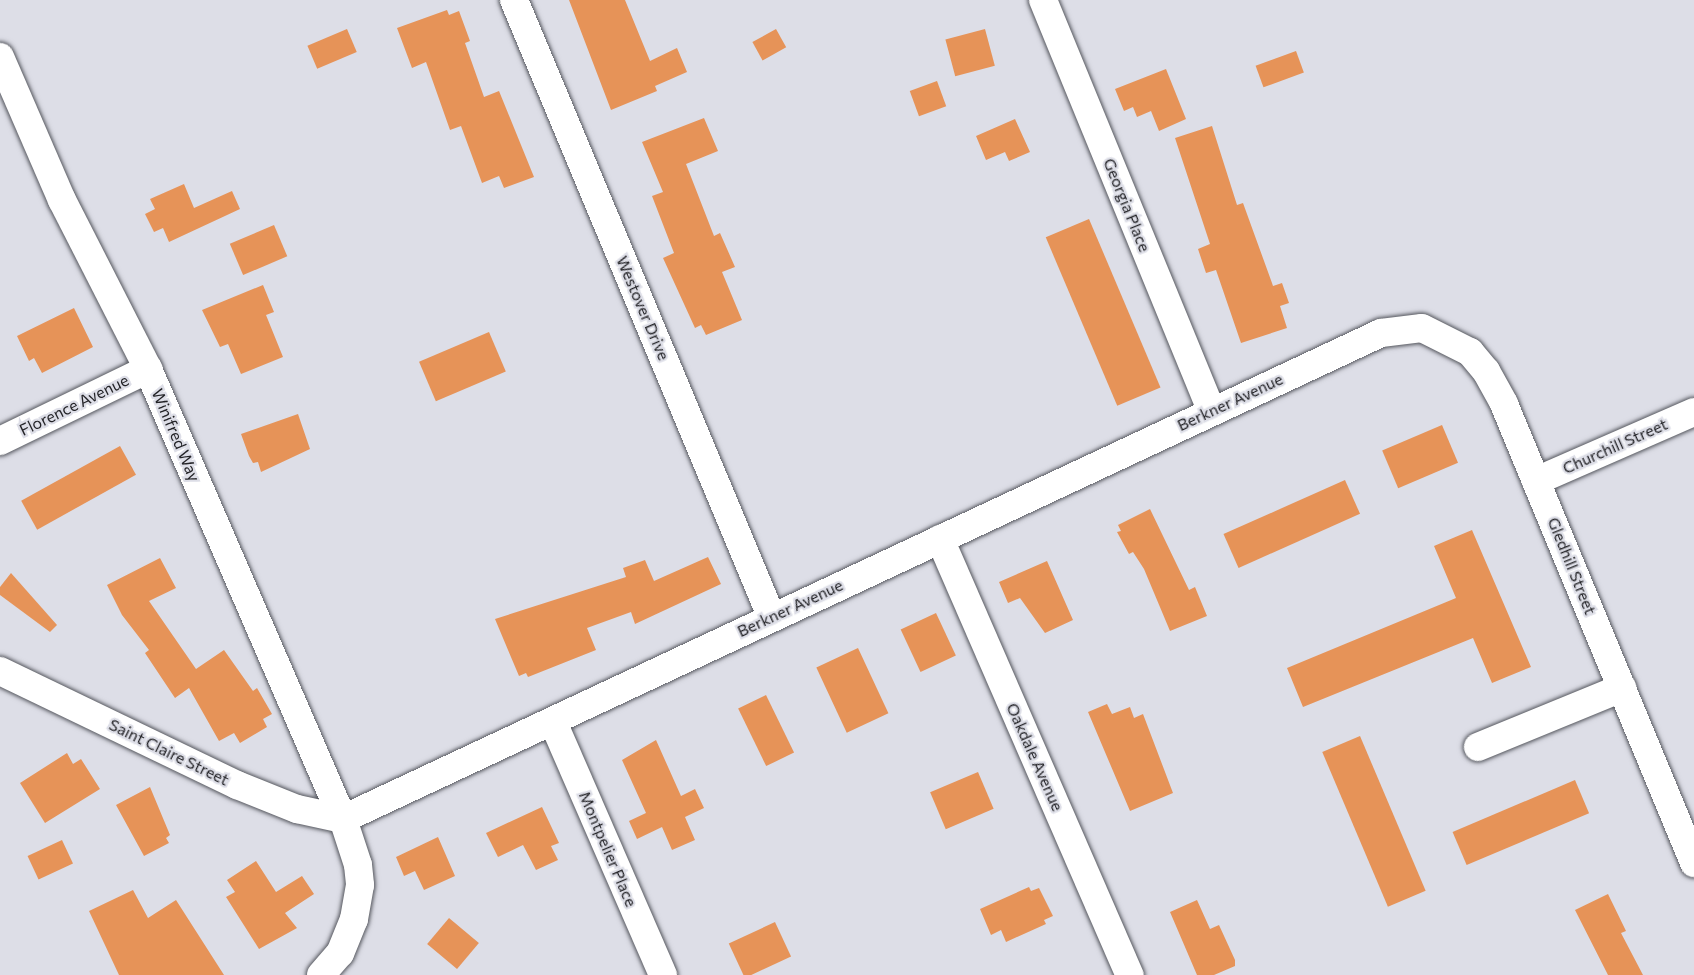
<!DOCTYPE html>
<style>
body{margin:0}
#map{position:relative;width:1694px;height:975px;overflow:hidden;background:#dddee7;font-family:Commissioner,sans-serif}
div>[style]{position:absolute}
.building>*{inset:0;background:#e69358;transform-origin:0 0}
.roads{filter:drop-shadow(0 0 2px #55575e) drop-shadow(0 0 2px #55575e)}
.minor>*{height:28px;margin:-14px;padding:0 14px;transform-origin:14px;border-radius:14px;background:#fff}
span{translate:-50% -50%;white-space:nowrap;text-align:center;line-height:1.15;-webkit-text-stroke:4.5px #dddee7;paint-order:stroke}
.street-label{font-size:16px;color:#232327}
</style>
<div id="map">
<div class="building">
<i style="clip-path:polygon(569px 0,625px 0,650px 61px,677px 48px,687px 72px,655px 86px,657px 91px,611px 110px)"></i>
<i style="clip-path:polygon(447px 10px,449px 15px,459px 11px,470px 41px,465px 43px,484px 97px,499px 91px,534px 177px,504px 188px,499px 176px,482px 183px,461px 126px,450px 130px,426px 62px,412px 68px,397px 28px)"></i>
<i style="left:347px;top:29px;width:25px;height:43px;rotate:67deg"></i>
<i style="left:776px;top:29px;width:21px;height:27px;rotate:61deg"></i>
<i style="left:985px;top:29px;width:38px;height:41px;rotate:75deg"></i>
<i style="left:1296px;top:51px;width:23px;height:43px;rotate:70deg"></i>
<i style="clip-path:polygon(1166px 69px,1186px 119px,1159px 131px,1151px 111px,1137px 117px,1133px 107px,1124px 111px,1115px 89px)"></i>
<i style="left:937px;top:81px;width:27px;height:29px;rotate:70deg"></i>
<i style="clip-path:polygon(704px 118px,718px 151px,686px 164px,714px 236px,720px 233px,735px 267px,722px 272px,742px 320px,706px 335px,701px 325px,695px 328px,663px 258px,674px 253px,652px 196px,663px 192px,642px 142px)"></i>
<i style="clip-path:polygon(1015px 119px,1030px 152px,1009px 161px,1005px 152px,986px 160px,976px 136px)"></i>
<i style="clip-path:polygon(1212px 126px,1237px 205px,1243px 203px,1272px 283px,1273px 286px,1282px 283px,1289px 303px,1280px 306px,1287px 328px,1241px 343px,1216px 270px,1206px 273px,1198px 249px,1210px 244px,1175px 138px)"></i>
<i style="clip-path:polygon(184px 184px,194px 208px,232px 191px,240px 209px,169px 242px,163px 228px,154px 232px,145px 214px,155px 209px,150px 199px)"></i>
<i style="left:1089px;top:219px;width:183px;height:47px;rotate:67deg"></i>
<i style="left:274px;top:225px;width:34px;height:48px;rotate:67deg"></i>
<i style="clip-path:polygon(263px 285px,274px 312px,266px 315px,283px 357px,241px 374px,228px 344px,220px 347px,202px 310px)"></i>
<i style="clip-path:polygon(74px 308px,93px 347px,42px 373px,34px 358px,29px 361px,17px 336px)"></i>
<i style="left:489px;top:332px;width:43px;height:76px;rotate:67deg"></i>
<i style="clip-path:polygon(298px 414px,310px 449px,261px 472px,258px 462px,253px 463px,249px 456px,241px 434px)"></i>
<i style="left:1442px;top:425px;width:41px;height:65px;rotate:67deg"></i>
<i style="left:120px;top:446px;width:33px;height:113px;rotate:61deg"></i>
<i style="left:1345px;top:480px;width:37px;height:133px;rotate:66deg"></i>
<i style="clip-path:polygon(1150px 509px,1189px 590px,1195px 587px,1207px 616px,1170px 631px,1144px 569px,1133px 552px,1129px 554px,1117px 532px,1121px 531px,1118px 525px)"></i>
<i style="clip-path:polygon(1472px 530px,1531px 667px,1492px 683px,1473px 638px,1303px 707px,1287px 668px,1456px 598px,1434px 546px)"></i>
<i style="clip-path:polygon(708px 557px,721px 584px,635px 624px,631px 612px,587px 628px,596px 650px,528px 677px,526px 673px,519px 676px,495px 619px,626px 577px,623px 568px,645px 560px,654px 581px)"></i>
<i style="clip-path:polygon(160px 558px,176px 588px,149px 601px,196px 669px,224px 650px,253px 691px,257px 688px,272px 714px,263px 719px,267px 727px,240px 743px,234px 733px,219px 741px,189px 688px,175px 698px,145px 653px,149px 650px,122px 615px,107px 585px)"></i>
<i style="clip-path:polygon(1047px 561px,1073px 620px,1045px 633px,1020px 598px,1008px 603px,999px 582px)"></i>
<i style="clip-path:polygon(11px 573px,57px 625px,50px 632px,0 595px,0 587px)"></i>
<i style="left:936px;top:613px;width:47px;height:39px;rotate:65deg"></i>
<i style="left:858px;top:648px;width:72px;height:46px;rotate:65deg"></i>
<i style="left:766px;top:695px;width:64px;height:31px;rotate:64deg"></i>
<i style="clip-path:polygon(1107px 704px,1112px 714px,1130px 707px,1134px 718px,1143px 714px,1173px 793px,1130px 811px,1088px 712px)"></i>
<i style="left:1360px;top:736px;width:168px;height:41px;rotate:67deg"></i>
<i style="clip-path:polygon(656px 740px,681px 796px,695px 789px,704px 808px,685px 817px,695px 840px,672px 850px,662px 827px,637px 839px,629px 821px,646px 813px,622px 760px)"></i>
<i style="clip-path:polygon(67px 753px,73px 764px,81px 759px,100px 789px,45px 823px,20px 783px)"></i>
<i style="left:978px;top:772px;width:40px;height:52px;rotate:67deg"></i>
<i style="left:1575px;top:780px;width:36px;height:133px;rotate:67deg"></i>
<i style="clip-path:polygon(150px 787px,170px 835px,166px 838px,169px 843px,144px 856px,116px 805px)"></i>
<i style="clip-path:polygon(542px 807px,559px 843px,551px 846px,558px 860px,536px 870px,523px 845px,498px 857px,486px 833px)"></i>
<i style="clip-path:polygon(438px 837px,455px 876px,424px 890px,415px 871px,404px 876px,396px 857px)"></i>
<i style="left:62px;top:840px;width:26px;height:38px;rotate:65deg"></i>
<i style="clip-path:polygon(256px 861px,276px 892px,302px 876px,314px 894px,285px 913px,297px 928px,259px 949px,226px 897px,235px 892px,227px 880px)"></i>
<i style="clip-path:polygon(1029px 887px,1031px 891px,1039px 888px,1053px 916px,1044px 920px,1046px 924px,1006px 942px,1001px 930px,991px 935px,980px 909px)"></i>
<i style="clip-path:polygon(133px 890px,148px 918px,176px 900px,224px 975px,119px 975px,89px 911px)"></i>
<i style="clip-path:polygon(1608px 894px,1626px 931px,1621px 933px,1643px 975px,1608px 975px,1575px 910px)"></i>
<i style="clip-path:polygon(1197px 900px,1210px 929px,1219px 925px,1235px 960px,1235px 966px,1214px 975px,1197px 975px,1170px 912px)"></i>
<i style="left:449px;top:918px;width:39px;height:34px;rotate:40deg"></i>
<i style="left:775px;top:922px;width:38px;height:51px;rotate:65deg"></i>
</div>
<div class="roads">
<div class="minor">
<i style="left:514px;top:0;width:667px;rotate:67.35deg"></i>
<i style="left:1043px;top:0;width:443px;rotate:67.7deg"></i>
<i style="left:0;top:57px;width:156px;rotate:66.6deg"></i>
<i style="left:62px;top:200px;width:190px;rotate:63deg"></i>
<i style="left:148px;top:369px;width:490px;rotate:66.6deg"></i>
<i style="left:343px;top:819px;width:48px;rotate:71.9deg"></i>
<i style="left:358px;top:865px;width:20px;rotate:84deg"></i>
<i style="left:360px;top:885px;width:35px;rotate:100deg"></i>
<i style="left:354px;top:919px;width:37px;rotate:112deg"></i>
<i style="left:340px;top:953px;width:29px;rotate:131deg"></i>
<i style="left:0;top:441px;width:165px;rotate:-25.9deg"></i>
<i style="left:1536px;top:481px;width:172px;rotate:-23.6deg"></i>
<i style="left:940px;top:539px;width:476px;rotate:66.5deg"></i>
<i style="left:0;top:671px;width:263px;rotate:25.7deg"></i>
<i style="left:237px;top:785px;width:65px;rotate:21.8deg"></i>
<i style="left:297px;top:809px;width:47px;rotate:12.3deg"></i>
<i style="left:553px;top:722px;width:276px;rotate:66.5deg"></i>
<i style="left:1478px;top:747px;width:156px;rotate:-22.3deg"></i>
<i style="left:343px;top:819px;width:1146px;rotate:-25.09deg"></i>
<i style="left:1381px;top:333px;width:41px;rotate:-7deg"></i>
<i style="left:1422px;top:328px;width:54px;rotate:26.6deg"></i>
<i style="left:1470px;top:352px;width:25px;rotate:50deg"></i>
<i style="left:1486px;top:371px;width:38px;rotate:61deg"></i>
<i style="left:1504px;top:404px;width:497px;rotate:67.5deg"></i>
</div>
</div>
<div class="street-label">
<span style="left:1127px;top:205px;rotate:68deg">Georgia Place</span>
<span style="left:643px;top:308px;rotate:67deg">Westover Drive</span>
<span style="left:1230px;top:402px;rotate:-25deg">Berkner Avenue</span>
<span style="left:74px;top:405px;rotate:-26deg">Florence Avenue</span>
<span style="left:176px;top:435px;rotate:67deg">Winifred Way</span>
<span style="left:1615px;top:446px;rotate:-24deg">Churchill Street</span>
<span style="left:1572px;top:566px;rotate:68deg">Gledhill Street</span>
<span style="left:790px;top:608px;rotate:-25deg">Berkner Avenue</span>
<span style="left:169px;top:752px;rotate:26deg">Saint Claire Street</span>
<span style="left:1035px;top:757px;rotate:66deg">Oakdale Avenue</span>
<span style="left:608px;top:849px;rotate:67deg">Montpelier Place</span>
</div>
</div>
